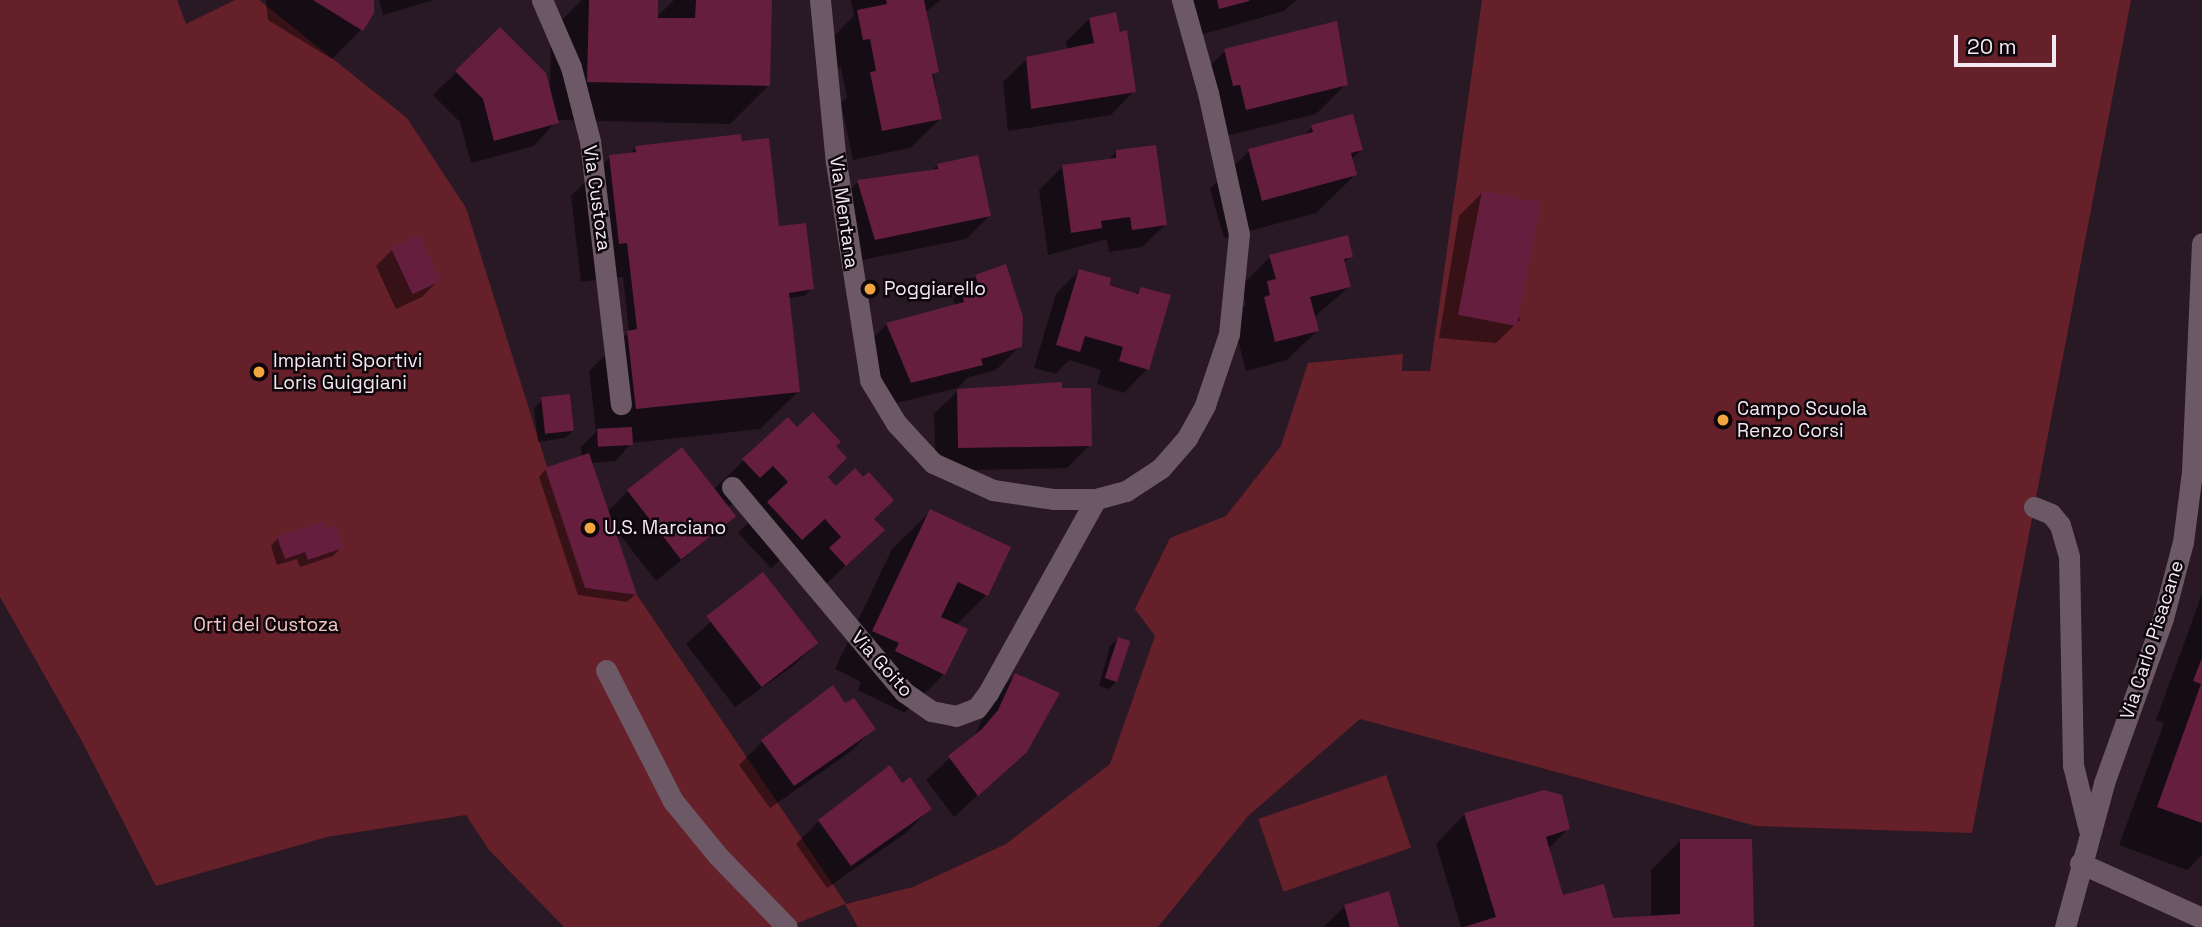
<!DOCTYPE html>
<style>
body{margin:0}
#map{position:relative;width:2202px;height:927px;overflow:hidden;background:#291924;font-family:"Space Grotesk",sans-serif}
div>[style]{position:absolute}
.green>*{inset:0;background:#66202a;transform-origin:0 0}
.shadow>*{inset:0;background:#0007}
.building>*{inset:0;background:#651e3d;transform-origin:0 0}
.minor>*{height:21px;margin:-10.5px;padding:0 10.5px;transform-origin:10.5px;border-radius:10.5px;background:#6d5966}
.dots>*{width:19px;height:19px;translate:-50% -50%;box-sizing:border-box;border:4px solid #0d070b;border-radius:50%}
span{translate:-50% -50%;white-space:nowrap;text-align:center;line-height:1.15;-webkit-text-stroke:5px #0d070b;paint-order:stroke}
.street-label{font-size:19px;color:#f4e9f0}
.poi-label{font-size:19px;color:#f4e9f0}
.left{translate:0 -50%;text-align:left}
.park-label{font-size:19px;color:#f5c6c8}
.scale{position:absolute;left:1954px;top:35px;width:102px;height:32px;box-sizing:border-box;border:4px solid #f4e9f0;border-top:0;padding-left:9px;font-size:21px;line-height:24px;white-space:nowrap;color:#f4e9f0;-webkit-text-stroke:5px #0d070b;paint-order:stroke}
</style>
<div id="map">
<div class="green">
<i style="clip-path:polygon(0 0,177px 0,186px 24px,235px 0,259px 0,407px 118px,466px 208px,585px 588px,637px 595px,846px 904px,913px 887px,1006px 844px,1110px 764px,1155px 636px,1135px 609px,1170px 538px,1226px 516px,1281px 446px,1308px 363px,1403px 354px,1402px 371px,1430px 371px,1482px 0,2131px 0,1972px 833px,1756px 826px,1360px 719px,1248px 816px,1158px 927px,858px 927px,845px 904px,788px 927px,564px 927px,489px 850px,466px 815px,327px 837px,156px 886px,84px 745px,0 597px)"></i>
<i style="left:1386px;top:775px;width:77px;height:135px;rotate:71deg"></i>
</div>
<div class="shadow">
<i style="clip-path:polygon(266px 0,373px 0,361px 30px,332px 59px,268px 20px)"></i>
<i style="clip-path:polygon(379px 0,434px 0,383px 15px)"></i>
<i style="clip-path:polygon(582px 0,625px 0,656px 18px,674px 0,771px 0,768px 86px,730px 124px,557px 120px,534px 146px,471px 163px,460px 122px,433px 95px,500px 30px,550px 90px,551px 31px)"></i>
<i style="clip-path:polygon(851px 0,941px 0,925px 12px,940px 119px,910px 148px,853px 160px,841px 103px,847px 97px,841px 67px,834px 69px,829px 41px,854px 16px)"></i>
<i style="clip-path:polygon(1181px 0,1296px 0,1284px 11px,1190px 38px)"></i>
<i style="clip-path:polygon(1089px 19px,1134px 91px,1111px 115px,1008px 131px,1003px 82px,1027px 59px,1068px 50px,1066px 42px)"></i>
<i style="clip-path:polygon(1225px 51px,1346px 84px,1316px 114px,1217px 138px,1195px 80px)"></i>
<i style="clip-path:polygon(1312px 127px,1361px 150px,1351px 160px,1355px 175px,1316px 213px,1224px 238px,1210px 189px,1249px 151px,1302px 137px)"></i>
<i style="clip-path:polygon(636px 147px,778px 228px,812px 288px,804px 296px,788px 298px,799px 391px,760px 429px,631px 443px,616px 461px,590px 463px,607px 512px,628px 491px,713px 490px,744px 460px,797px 429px,834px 446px,826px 477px,882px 530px,816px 594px,794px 547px,771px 568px,738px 533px,759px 512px,743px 494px,730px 506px,722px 501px,734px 517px,656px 581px,610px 522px,635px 595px,627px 602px,578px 595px,539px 477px,546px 469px,582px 457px,581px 447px,596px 432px,589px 371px,629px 332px,623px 277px,581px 282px,571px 196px,610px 157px,629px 155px)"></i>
<i style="clip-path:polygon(1116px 152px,1166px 224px,1142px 247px,1109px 252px,1107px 239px,1048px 255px,1039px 190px,1062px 167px,1108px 161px)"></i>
<i style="clip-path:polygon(937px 165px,989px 216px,966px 239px,852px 262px,835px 205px,858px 182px,931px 172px)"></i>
<i style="clip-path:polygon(1483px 192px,1520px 320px,1496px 343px,1439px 338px,1459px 216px)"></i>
<i style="clip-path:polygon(392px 250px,438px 281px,422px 297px,396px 309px,376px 266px)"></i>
<i style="clip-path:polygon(1351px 256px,1343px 264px,1349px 287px,1313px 318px,1317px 331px,1287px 360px,1246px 371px,1235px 328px,1241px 322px,1238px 312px,1246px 305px,1241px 286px,1270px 257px)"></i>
<i style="clip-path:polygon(1079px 271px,1135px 294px,1141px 289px,1147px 369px,1124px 393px,1097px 384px,1101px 370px,1069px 360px,1056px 374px,1034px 368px,1056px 294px)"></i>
<i style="clip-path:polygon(976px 276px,1020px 346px,996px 370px,967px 378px,958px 388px,888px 405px,864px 347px,887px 324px,955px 305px,953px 299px)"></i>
<i style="clip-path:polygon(1060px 384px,1090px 445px,1067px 468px,936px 471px,934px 414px,958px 391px)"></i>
<i style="clip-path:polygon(542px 400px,573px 431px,565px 438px,538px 442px,534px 408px)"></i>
<i style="clip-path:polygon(931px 511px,986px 595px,956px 625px,944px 674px,905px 713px,858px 690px,861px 682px,835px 669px,892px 549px)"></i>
<i style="clip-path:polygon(324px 530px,341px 548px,333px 556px,300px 567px,297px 559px,277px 565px,271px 546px,278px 538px)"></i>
<i style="clip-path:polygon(763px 574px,817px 643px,793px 666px,735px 707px,686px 644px)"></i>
<i style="clip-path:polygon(2202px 594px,2202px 855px,2187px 870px,2119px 845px,2164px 723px,2156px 720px)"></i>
<i style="clip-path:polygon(1118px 639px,1117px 681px,1109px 689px,1099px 686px,1110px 646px)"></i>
<i style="clip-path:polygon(1015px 675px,1025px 751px,954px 817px,926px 780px,975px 735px,992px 698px)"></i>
<i style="clip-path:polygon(845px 706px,873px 729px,850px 752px,770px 808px,739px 765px,762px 742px)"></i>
<i style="clip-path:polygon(902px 785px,930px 808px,907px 832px,827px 888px,796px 844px,819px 821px)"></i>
<i style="clip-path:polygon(1465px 814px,1568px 829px,1548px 849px,1561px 897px,1612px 920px,1651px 918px,1651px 870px,1680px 841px,1751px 927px,1461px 927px,1436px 844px)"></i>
<i style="clip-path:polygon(1345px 906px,1398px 927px,1324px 927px)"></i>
</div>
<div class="building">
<i style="clip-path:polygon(313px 0,374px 0,374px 13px,363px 31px)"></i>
<i style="clip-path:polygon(589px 0,658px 0,658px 18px,695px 18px,696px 0,772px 0,770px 86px,587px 82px)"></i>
<i style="clip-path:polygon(886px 0,924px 0,939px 72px,932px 74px,942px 119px,882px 131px,870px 72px,876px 71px,870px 39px,863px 40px,857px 10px,887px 4px)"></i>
<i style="clip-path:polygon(1217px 0,1249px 0,1249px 1px,1219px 9px)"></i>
<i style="clip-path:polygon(1116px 12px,1120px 32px,1127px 30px,1136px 92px,1031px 109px,1026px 57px,1094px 43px,1089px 18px)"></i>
<i style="clip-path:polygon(1337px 21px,1348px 85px,1246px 110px,1240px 85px,1233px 86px,1224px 49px)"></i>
<i style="clip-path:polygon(500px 27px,546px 73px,559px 123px,494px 141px,483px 99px,455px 71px)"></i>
<i style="clip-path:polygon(1353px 114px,1363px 150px,1351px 153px,1357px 175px,1262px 201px,1248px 149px,1313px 132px,1311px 125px)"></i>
<i style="clip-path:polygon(741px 134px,742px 141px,769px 138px,779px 226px,806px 223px,814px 289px,789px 293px,800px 392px,636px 409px,627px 331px,637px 329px,627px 243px,619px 244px,609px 155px,636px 152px,635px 146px)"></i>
<i style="clip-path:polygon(1156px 145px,1167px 225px,1132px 230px,1130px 217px,1101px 221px,1102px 228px,1071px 233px,1062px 165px,1116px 158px,1116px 150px)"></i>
<i style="clip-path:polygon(978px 155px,991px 216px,875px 240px,857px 180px,938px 169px,937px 164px)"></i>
<i style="left:1482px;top:191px;width:60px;height:126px;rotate:11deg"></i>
<i style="left:419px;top:235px;width:51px;height:31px;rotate:65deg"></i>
<i style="clip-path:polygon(1348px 235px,1353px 257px,1344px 259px,1351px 287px,1310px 297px,1319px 331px,1275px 342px,1264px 297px,1270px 295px,1267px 281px,1276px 279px,1269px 255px)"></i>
<i style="clip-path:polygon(1006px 264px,1023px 317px,1022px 347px,981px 359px,983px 365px,911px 383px,886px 323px,964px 302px,963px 297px,981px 292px,975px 275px)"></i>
<i style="clip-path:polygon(1079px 269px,1111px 278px,1110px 285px,1138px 294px,1141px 287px,1171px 295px,1149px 370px,1119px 361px,1123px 347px,1085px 336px,1080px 352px,1056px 345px)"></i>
<i style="clip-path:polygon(1062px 382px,1062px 388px,1091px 388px,1092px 446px,958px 448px,957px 389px)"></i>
<i style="left:570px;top:394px;width:37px;height:29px;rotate:84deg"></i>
<i style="clip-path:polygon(813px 412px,841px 442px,836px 446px,847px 458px,828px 477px,836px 486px,855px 468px,863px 477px,869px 472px,894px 500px,874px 519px,885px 530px,846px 566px,829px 548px,841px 537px,825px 519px,802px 540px,767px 502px,788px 482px,773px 466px,760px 478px,742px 459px,788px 417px,797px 427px)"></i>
<i style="left:632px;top:427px;width:18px;height:35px;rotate:87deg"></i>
<i style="left:682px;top:447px;width:88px;height:70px;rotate:52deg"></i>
<i style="clip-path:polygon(589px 453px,637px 595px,585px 588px,545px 468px)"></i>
<i style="clip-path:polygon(930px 509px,1011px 547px,988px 596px,958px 582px,941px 617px,968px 629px,945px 675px,895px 651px,899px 643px,872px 631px)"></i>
<i style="clip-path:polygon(323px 521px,325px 528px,335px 525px,343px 548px,308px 560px,305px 552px,285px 559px,277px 537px)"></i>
<i style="left:763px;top:572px;width:90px;height:72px;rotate:52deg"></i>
<i style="left:1118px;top:637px;width:13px;height:43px;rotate:18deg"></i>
<i style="clip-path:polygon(2202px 658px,2202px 823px,2157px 807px,2201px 684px,2193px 681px)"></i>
<i style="clip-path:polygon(1015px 673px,1060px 693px,1027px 752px,978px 796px,948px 756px,982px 729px,998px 710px)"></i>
<i style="clip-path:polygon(833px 685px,845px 703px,854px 698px,876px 729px,794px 786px,761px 740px)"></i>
<i style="clip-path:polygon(890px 765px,902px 783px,910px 777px,932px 809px,851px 866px,818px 820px)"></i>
<i style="clip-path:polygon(1544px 790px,1562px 795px,1570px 829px,1546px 837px,1563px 895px,1604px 884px,1613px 918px,1680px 914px,1680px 839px,1752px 839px,1754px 927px,1464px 927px,1496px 917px,1464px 813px)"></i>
<i style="clip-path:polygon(1389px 891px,1399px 927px,1350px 927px,1344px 905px)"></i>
</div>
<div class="minor">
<i style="left:542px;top:0;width:73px;rotate:66.6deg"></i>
<i style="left:571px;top:67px;width:76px;rotate:75.6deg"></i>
<i style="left:590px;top:141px;width:265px;rotate:83.3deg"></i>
<i style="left:820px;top:0;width:163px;rotate:84.4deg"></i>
<i style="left:836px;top:162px;width:221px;rotate:81.1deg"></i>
<i style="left:870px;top:380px;width:50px;rotate:58.8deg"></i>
<i style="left:896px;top:423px;width:54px;rotate:47.2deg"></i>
<i style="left:933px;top:463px;width:66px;rotate:24.2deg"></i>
<i style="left:993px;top:490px;width:62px;rotate:8.4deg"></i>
<i style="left:1054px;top:499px;width:42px"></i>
<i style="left:1096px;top:499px;width:31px;rotate:-15deg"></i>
<i style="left:1126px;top:491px;width:42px;rotate:-33.3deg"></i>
<i style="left:1161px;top:468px;width:40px;rotate:-49deg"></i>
<i style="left:1187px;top:438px;width:38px;rotate:-61deg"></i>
<i style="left:1205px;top:405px;width:75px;rotate:-71.3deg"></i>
<i style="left:1229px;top:334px;width:100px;rotate:-84.3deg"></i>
<i style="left:1239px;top:234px;width:144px;rotate:-102.4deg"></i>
<i style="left:1208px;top:93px;width:97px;rotate:-105.6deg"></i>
<i style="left:732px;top:487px;width:268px;rotate:50deg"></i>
<i style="left:904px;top:692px;width:33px;rotate:35deg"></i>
<i style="left:931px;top:711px;width:25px;rotate:11deg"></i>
<i style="left:956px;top:716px;width:22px;rotate:-21deg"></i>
<i style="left:977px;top:708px;width:19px;rotate:-54deg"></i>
<i style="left:988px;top:693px;width:222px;rotate:-60.9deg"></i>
<i style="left:2034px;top:507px;width:18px;rotate:22deg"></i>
<i style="left:2051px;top:514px;width:14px;rotate:51deg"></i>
<i style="left:2060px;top:525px;width:32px;rotate:74deg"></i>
<i style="left:2069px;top:556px;width:209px;rotate:88.9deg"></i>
<i style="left:2073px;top:765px;width:67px;rotate:76.2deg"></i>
<i style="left:606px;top:670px;width:147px;rotate:62.9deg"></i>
<i style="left:673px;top:801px;width:71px;rotate:50.7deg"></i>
<i style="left:718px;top:856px;width:99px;rotate:45.8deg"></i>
<i style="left:2080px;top:863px;width:134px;rotate:24.3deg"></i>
<i style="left:2065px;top:927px;width:149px;rotate:-74.8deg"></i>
<i style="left:2104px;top:783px;width:175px;rotate:-70.3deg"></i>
<i style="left:2163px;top:618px;width:79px;rotate:-75.3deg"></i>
<i style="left:2183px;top:542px;width:71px;rotate:-82.7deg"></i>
<i style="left:2192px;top:472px;width:229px;rotate:-87.5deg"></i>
</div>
<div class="dots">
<i style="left:870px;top:289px;background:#f1a63f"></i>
<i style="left:259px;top:372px;background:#f1a63f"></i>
<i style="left:1723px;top:420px;background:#f1a63f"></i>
<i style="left:590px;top:528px;background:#f1a63f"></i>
</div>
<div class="street-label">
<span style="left:597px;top:198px;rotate:82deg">Via Custoza</span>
<span style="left:844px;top:212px;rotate:82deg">Via Mentana</span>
<span style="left:2152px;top:640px;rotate:-72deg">Via Carlo Pisacane</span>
<span style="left:882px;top:664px;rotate:48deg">Via Goito</span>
</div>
<div class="poi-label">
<span class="left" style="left:884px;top:289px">Poggiarello</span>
<span class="left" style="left:273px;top:372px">Impianti Sportivi<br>Loris Guiggiani</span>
<span class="left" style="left:1737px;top:420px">Campo Scuola<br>Renzo Corsi</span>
<span class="left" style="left:604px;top:528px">U.S. Marciano</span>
</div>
<div class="park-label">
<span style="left:266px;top:625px">Orti del Custoza</span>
</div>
<div class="scale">20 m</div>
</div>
